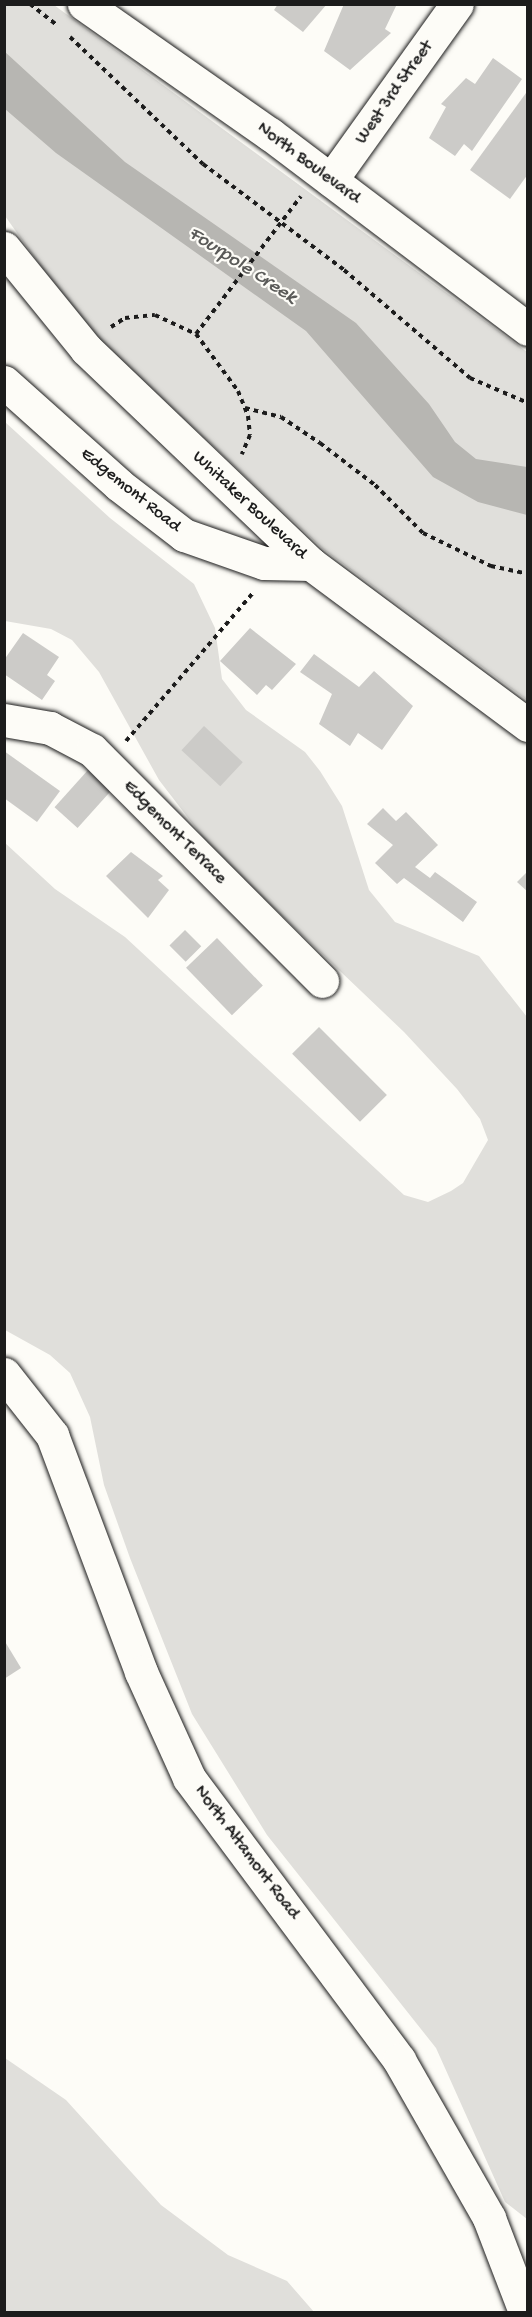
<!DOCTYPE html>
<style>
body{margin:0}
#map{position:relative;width:532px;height:2317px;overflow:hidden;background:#fdfcf7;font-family:"Gochi Hand",sans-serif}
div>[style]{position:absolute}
.green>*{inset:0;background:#e0dfdb}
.water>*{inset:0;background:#b7b6b2}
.building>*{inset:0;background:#cccbc8;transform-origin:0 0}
.path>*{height:4px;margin-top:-2px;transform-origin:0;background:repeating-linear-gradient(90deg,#1c1c1c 0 4.5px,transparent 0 9px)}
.roads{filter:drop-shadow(0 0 2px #1c1c1c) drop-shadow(0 0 2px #1c1c1c)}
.minor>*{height:33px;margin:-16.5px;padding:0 16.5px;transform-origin:16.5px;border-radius:16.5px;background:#fdfcf7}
.tertiary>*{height:33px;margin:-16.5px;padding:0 16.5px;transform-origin:16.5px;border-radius:16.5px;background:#fdfcf7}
span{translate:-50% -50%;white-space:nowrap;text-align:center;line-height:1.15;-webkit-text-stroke:4.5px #fdfcf7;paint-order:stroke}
.street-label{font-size:18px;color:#1c1c1c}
.water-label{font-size:20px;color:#5a5a58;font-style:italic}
.frame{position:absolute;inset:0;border:6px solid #1c1c1c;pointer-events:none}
</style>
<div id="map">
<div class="green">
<i style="clip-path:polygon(4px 5px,54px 5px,527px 352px,527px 700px,323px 549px,98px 338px,42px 268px,5px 216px)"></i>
<i style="clip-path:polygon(5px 422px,110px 518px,194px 584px,215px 628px,222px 679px,246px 710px,305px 752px,320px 771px,342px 806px,369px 890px,395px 922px,479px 956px,527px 1017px,527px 2219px,505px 2202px,436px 2048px,267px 1835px,192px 1714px,130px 1558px,104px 1485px,90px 1417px,70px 1373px,50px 1355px,5px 1330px,4px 842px,55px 889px,125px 937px,404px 1195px,428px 1202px,451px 1191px,463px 1183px,488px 1140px,480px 1119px,457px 1089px,404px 1032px,212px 849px,159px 780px,99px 672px,72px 640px,51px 629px,5px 621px)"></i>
<i style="clip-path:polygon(5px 2058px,66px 2100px,161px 2205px,228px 2255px,287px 2281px,314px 2312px,5px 2312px)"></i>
</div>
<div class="water">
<i style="clip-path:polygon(4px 51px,125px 162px,356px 323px,429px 404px,455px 442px,476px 459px,527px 467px,527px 515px,478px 502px,433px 477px,306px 331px,56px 153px,5px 109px)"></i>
</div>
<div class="building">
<i style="clip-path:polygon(278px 4px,327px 4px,303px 32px,274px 10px)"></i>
<i style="clip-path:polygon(344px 4px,397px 4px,385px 29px,391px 33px,350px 70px,324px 51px)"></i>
<i style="clip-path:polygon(493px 58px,522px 79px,472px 151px,464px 144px,455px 156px,429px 138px,446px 107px,441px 104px,466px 78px,475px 84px)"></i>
<i style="clip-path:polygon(526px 93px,528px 174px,510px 199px,470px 170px)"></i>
<i style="clip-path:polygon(250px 628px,296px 664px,272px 690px,266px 685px,257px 695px,220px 661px)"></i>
<i style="clip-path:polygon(23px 633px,59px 657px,47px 675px,55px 681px,42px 700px,4px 674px,4px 660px)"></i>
<i style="clip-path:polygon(314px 654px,359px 687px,374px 671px,413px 706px,382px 750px,358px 733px,350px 746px,319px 724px,332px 694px,300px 672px)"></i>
<i style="left:204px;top:726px;width:53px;height:33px;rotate:43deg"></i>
<i style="clip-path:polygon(4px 751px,60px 791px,37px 822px,4px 798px)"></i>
<i style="left:88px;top:770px;width:31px;height:50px;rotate:42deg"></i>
<i style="clip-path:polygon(383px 808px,396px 821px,406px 812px,438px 845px,415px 867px,430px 878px,435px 872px,477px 902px,463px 922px,404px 878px,397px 884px,375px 863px,393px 845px,367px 824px)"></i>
<i style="clip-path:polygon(131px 852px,163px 876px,158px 880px,169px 890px,148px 918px,106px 876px)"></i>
<i style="clip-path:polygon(528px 871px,528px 892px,517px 882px)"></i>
<i style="left:185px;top:930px;width:23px;height:22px;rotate:45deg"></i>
<i style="left:217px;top:938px;width:66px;height:43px;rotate:46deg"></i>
<i style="left:319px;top:1027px;width:96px;height:38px;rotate:45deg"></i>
<i style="clip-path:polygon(4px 1640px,21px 1668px,4px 1679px)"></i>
</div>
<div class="path">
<i style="left:30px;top:4px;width:33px;rotate:38deg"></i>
<i style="left:70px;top:37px;width:184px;rotate:43.7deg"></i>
<i style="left:203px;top:164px;width:176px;rotate:36.9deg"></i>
<i style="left:344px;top:270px;width:166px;rotate:40.6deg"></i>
<i style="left:470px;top:378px;width:63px;rotate:23.3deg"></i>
<i style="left:111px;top:327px;width:17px;rotate:-33deg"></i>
<i style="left:125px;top:318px;width:30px;rotate:-6deg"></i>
<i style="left:155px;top:315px;width:45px;rotate:24.9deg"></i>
<i style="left:196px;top:334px;width:71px;rotate:53.6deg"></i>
<i style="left:238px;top:391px;width:27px;rotate:68deg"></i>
<i style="left:248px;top:416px;width:19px;rotate:84deg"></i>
<i style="left:250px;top:435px;width:21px;rotate:113deg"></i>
<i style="left:196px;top:334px;width:173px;rotate:-52.7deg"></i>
<i style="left:245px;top:408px;width:37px;rotate:14deg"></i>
<i style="left:281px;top:417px;width:47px;rotate:33.7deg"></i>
<i style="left:320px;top:443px;width:69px;rotate:37.4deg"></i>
<i style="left:375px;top:485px;width:68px;rotate:45deg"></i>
<i style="left:423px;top:533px;width:76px;rotate:25.9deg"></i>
<i style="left:491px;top:566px;width:38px;rotate:12deg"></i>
<i style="left:126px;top:741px;width:194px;rotate:-49.4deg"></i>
</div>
<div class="roads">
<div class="minor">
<i style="left:331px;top:180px;width:216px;rotate:-54.4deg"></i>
<i style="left:4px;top:248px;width:130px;rotate:50.9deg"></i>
<i style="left:86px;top:349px;width:311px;rotate:43.7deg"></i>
<i style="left:311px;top:564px;width:270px;rotate:36.6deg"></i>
<i style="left:4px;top:382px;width:154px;rotate:41.8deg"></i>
<i style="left:119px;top:485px;width:82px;rotate:37.6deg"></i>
<i style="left:184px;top:535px;width:85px;rotate:19.3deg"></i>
<i style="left:264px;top:563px;width:47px;rotate:1.2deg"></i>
<i style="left:4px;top:720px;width:47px;rotate:9.9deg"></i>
<i style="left:50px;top:728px;width:47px;rotate:27.6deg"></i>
<i style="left:92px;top:750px;width:326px;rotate:45.1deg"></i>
<i style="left:4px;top:1374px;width:78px;rotate:51.8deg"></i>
<i style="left:52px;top:1435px;width:253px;rotate:69.4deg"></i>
<i style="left:141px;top:1672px;width:116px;rotate:65.6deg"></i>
<i style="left:189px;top:1778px;width:352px;rotate:53.3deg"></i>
<i style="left:399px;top:2060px;width:182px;rotate:60.3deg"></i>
<i style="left:489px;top:2218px;width:101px;rotate:69deg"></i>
</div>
<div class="tertiary">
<i style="left:84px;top:4px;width:227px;rotate:35deg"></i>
<i style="left:270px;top:134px;width:323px;rotate:37.1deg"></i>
</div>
</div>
<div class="street-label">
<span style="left:395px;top:93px;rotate:-55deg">West 3rd Street</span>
<span style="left:308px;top:164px;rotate:37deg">North Boulevard</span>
<span style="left:130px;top:491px;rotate:39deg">Edgemont Road</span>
<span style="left:249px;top:506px;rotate:43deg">Whitaker Boulevard</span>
<span style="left:174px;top:833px;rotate:45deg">Edgemont Terrace</span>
<span style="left:246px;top:1853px;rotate:53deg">North Altamont Road</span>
</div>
<div class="water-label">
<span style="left:242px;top:266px;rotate:33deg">Fourpole Creek</span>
</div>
<div class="frame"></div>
</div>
